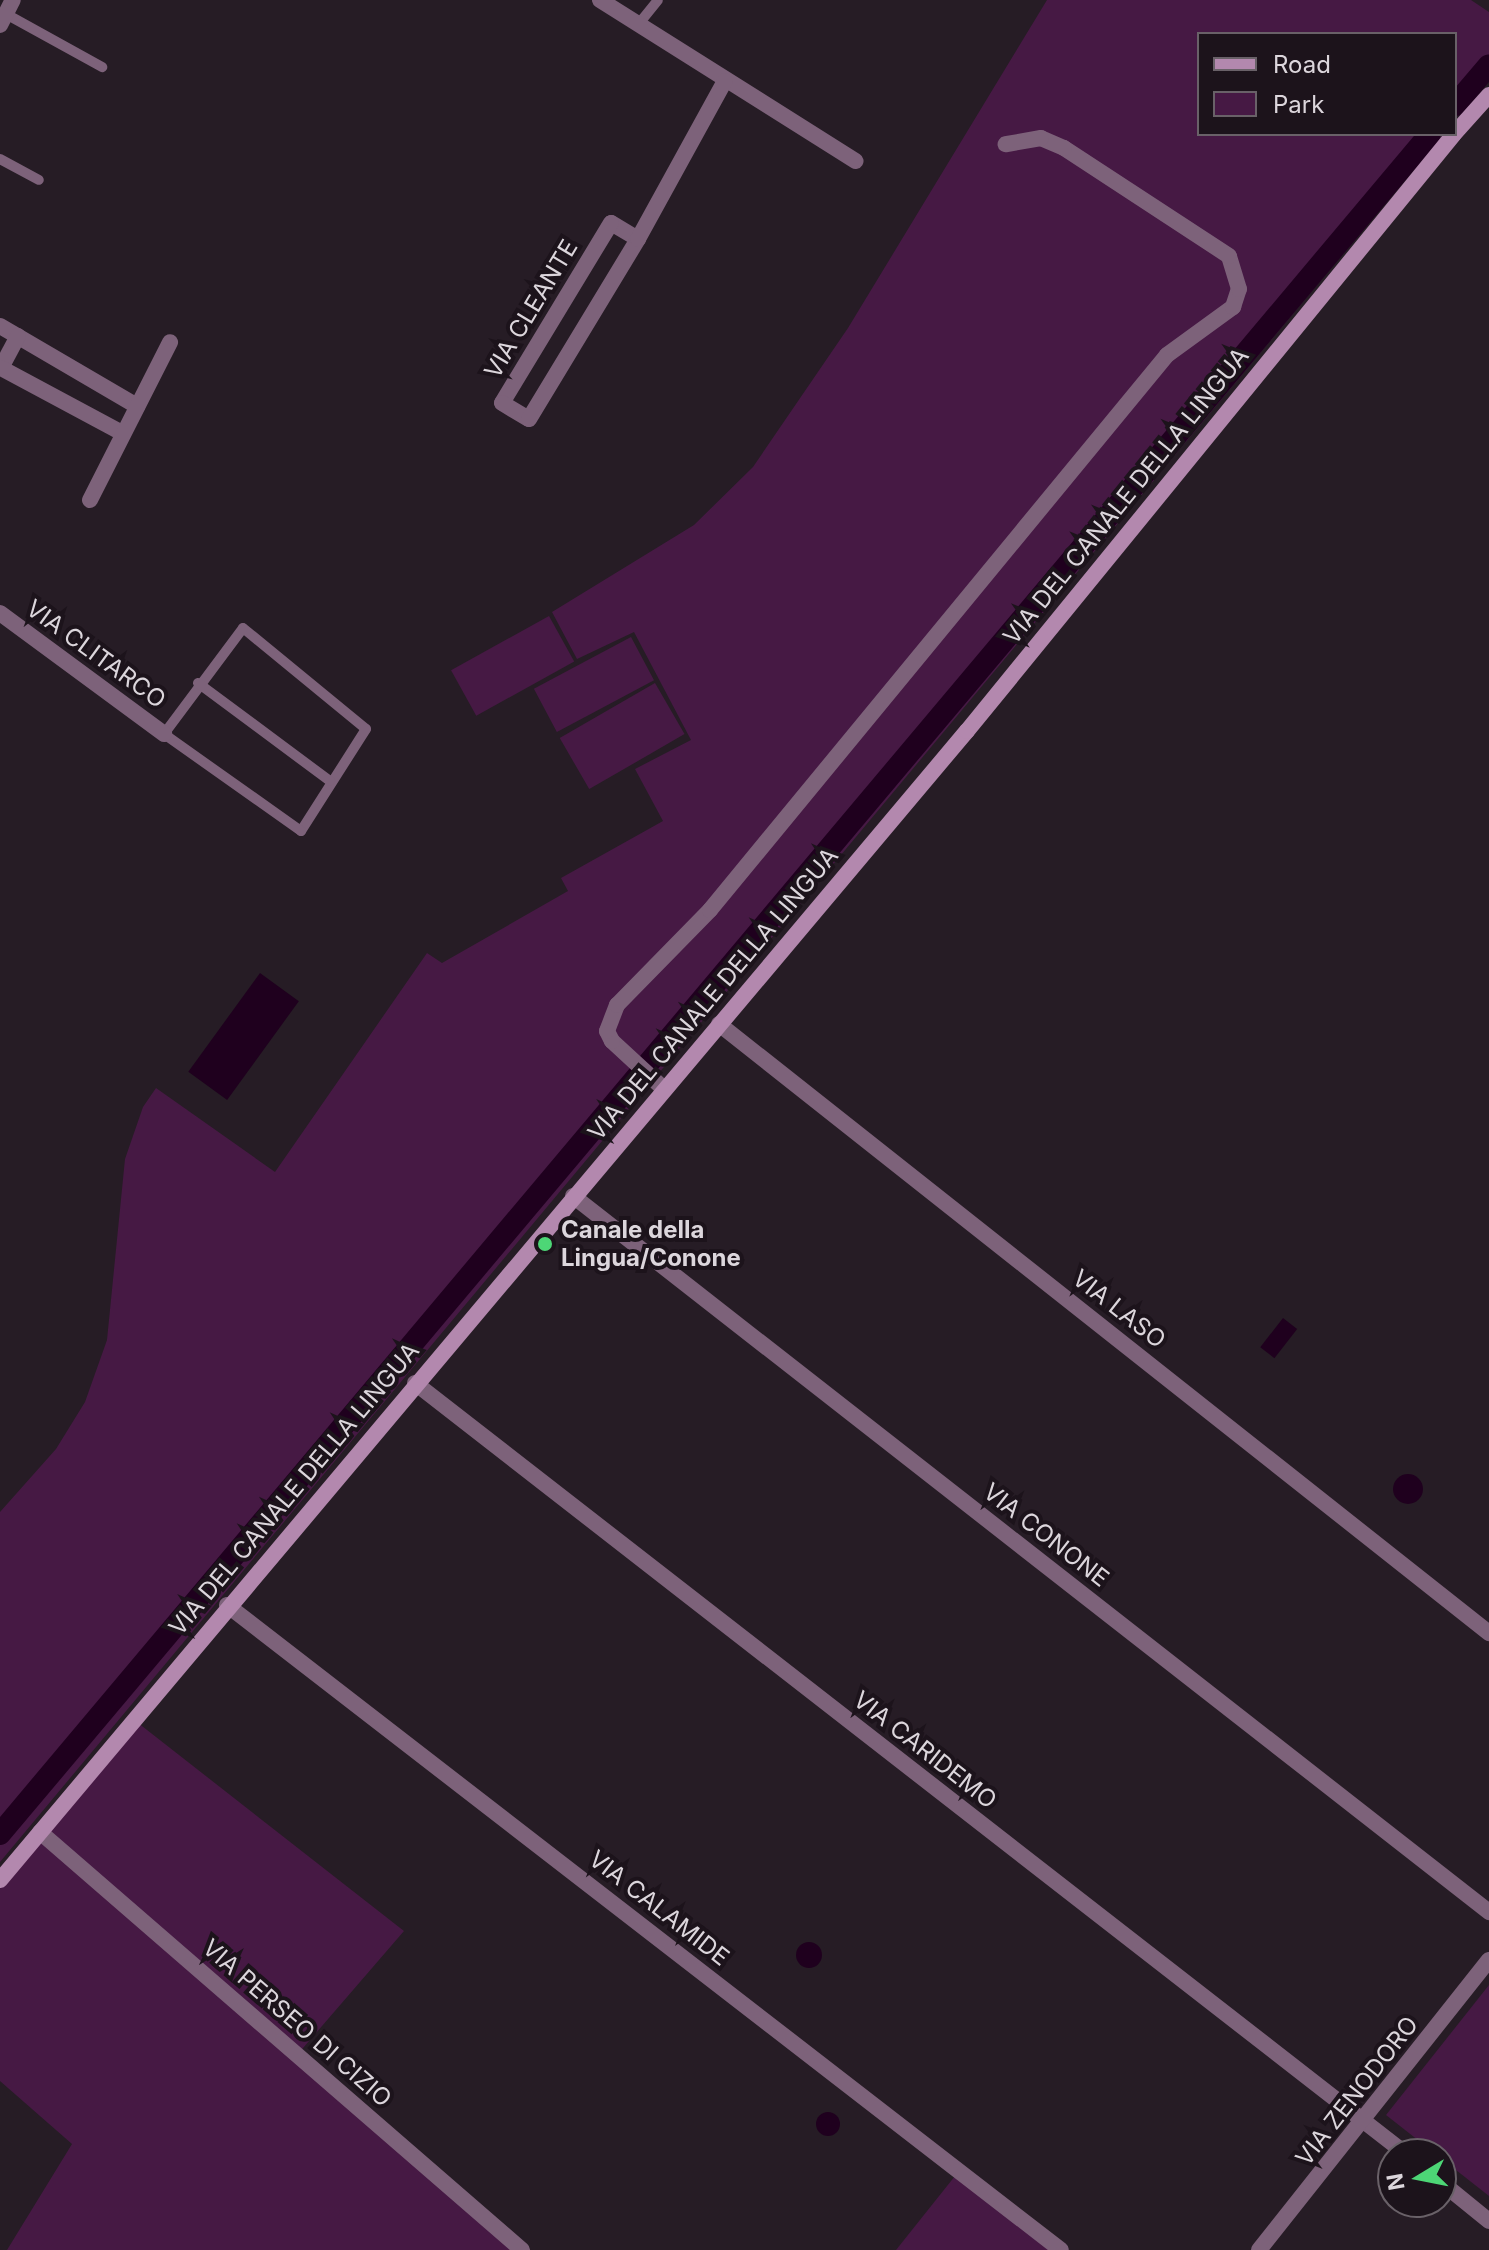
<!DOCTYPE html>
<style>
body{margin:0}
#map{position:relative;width:1489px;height:2250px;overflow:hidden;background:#261c25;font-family:Inter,sans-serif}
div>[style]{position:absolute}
.green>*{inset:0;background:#461944;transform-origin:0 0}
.water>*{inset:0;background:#1f001e;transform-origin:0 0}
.round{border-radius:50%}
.canal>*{height:22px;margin:-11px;padding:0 11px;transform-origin:11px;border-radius:11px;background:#1f001e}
.lane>*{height:10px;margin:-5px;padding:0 5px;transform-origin:5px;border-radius:5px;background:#7d627a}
.street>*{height:16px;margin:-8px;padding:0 8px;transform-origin:8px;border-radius:8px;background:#7d627a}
.secondary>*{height:16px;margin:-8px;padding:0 8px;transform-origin:8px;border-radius:8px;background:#b388ae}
.dots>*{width:22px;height:22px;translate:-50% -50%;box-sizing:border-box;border:4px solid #1c131b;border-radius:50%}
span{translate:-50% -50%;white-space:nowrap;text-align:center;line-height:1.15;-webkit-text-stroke:8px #1c131b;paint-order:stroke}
.street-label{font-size:24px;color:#dcd6dc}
.poi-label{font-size:24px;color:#dcd6dc;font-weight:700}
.left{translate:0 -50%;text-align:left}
.legend{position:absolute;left:1197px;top:32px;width:260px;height:104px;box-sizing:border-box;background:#1c131b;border:2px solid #696168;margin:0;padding:10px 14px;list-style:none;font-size:24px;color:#dcd6dc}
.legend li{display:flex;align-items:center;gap:16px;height:40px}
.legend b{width:40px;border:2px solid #696168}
.north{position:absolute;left:1377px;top:2138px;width:80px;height:80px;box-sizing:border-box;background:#1c131b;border:2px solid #696168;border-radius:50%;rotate:260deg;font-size:22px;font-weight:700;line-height:32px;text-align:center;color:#dcd6dc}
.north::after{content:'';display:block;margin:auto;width:28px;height:36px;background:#4dd676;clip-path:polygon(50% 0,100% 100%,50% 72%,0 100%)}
</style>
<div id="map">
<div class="green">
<i style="clip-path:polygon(1047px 0,1471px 0,1489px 12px,1489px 79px,1455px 119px,1455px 34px,1199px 34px,1199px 134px,1443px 134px,0 1862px,0 1512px,56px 1449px,85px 1402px,107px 1340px,125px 1159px,143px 1107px,156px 1088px,275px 1172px,427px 953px,442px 963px,568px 891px,561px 878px,663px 821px,635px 769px,691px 740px,634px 632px,577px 659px,552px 612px,694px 525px,753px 467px,848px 328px)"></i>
<i style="left:549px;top:616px;width:52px;height:112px;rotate:61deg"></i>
<i style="left:631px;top:637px;width:49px;height:110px;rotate:62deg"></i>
<i style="left:655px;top:683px;width:59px;height:110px;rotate:60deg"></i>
<i style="clip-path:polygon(133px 1719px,404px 1931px,297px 2055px,522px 2250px,7px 2250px,72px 2144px,0 2081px,0 1880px)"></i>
<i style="clip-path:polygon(1489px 1985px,1489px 2196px,1386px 2115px)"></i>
<i style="clip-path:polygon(959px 2171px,1061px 2250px,896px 2250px)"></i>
</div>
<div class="water">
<i style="left:260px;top:973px;width:48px;height:122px;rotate:36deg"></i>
<i style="left:1283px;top:1318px;width:18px;height:37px;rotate:38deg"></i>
<i class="round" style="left:1393px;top:1474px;width:30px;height:30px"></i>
<i class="round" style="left:796px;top:1942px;width:26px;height:26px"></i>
<i class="round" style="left:816px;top:2112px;width:24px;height:24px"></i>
</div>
<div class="canal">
<i style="left:1455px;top:105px;width:52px;rotate:-49.6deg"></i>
<i style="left:0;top:1834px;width:2221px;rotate:-49.93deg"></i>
</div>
<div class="lane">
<i style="left:6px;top:14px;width:110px;rotate:28.9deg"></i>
<i style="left:637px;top:26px;width:33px;rotate:-51deg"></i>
<i style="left:0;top:159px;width:44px;rotate:28.3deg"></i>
<i style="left:243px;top:628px;width:159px;rotate:39.4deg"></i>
<i style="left:366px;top:729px;width:121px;rotate:122.5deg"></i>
<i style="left:301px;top:831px;width:168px;rotate:-144.7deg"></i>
<i style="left:164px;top:734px;width:132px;rotate:-53.3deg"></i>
<i style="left:198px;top:683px;width:164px;rotate:36.6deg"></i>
</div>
<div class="street">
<i style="left:600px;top:0;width:302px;rotate:32.2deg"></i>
<i style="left:0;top:25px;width:28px;rotate:-63deg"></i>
<i style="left:638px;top:239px;width:31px;rotate:-149deg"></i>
<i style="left:611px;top:223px;width:210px;rotate:121.2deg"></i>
<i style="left:502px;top:403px;width:31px;rotate:31deg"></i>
<i style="left:529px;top:419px;width:210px;rotate:-58.8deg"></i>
<i style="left:638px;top:239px;width:180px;rotate:-61.2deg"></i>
<i style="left:0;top:326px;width:159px;rotate:30.3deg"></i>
<i style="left:18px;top:336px;width:36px;rotate:118deg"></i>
<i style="left:1px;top:368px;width:137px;rotate:28.2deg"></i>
<i style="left:90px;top:500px;width:177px;rotate:-63.1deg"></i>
<i style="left:0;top:613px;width:204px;rotate:36.4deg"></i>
<i style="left:719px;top:1024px;width:982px;rotate:38.34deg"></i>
<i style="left:664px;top:1089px;width:71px;rotate:-137.3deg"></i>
<i style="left:612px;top:1041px;width:11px;rotate:-117deg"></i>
<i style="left:607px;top:1031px;width:28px;rotate:-69deg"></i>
<i style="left:617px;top:1005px;width:133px;rotate:-45.6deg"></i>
<i style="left:710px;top:910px;width:719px;rotate:-50.53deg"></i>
<i style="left:1167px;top:355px;width:82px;rotate:-36deg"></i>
<i style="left:1233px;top:307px;width:19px;rotate:-72deg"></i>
<i style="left:1239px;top:289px;width:34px;rotate:-107deg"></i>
<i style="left:1229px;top:256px;width:197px;rotate:-146.8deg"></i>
<i style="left:1064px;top:148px;width:25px;rotate:-157deg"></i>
<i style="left:1041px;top:138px;width:36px;rotate:170deg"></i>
<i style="left:573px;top:1196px;width:1163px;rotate:38.01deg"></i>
<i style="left:415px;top:1383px;width:1256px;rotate:37.88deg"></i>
<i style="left:227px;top:1605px;width:1054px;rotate:37.72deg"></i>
<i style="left:40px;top:1832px;width:638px;rotate:40.93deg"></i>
<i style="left:1441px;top:2182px;width:62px;rotate:39.1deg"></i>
<i style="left:1259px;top:2250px;width:370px;rotate:-51.6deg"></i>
</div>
<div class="secondary">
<i style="left:1455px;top:133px;width:51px;rotate:-48.2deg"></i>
<i style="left:0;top:1880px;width:1502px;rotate:-49.92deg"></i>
<i style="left:967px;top:731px;width:770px;rotate:-50.79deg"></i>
</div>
<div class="dots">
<i style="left:545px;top:1244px;background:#4dd676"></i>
</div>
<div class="street-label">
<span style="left:531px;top:309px;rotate:-59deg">VIA CLEANTE</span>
<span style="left:1126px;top:496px;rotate:-51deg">VIA DEL CANALE DELLA LINGUA</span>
<span style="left:96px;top:654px;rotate:36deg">VIA CLITARCO</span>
<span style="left:713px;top:994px;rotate:-50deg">VIA DEL CANALE DELLA LINGUA</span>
<span style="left:1119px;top:1309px;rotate:38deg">VIA LASO</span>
<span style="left:294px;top:1489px;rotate:-50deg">VIA DEL CANALE DELLA LINGUA</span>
<span style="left:1046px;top:1535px;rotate:38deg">VIA CONONE</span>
<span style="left:925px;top:1750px;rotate:38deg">VIA CARIDEMO</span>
<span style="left:659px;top:1908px;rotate:38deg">VIA CALAMIDE</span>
<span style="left:297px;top:2023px;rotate:41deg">VIA PERSEO DI CIZIO</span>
<span style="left:1357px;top:2091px;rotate:-52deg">VIA ZENODORO</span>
</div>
<div class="poi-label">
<span class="left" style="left:561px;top:1244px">Canale della<br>Lingua/Conone</span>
</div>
<ul class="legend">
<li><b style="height:10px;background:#b388ae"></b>Road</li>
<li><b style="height:22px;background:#461944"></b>Park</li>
</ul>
<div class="north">N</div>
</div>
